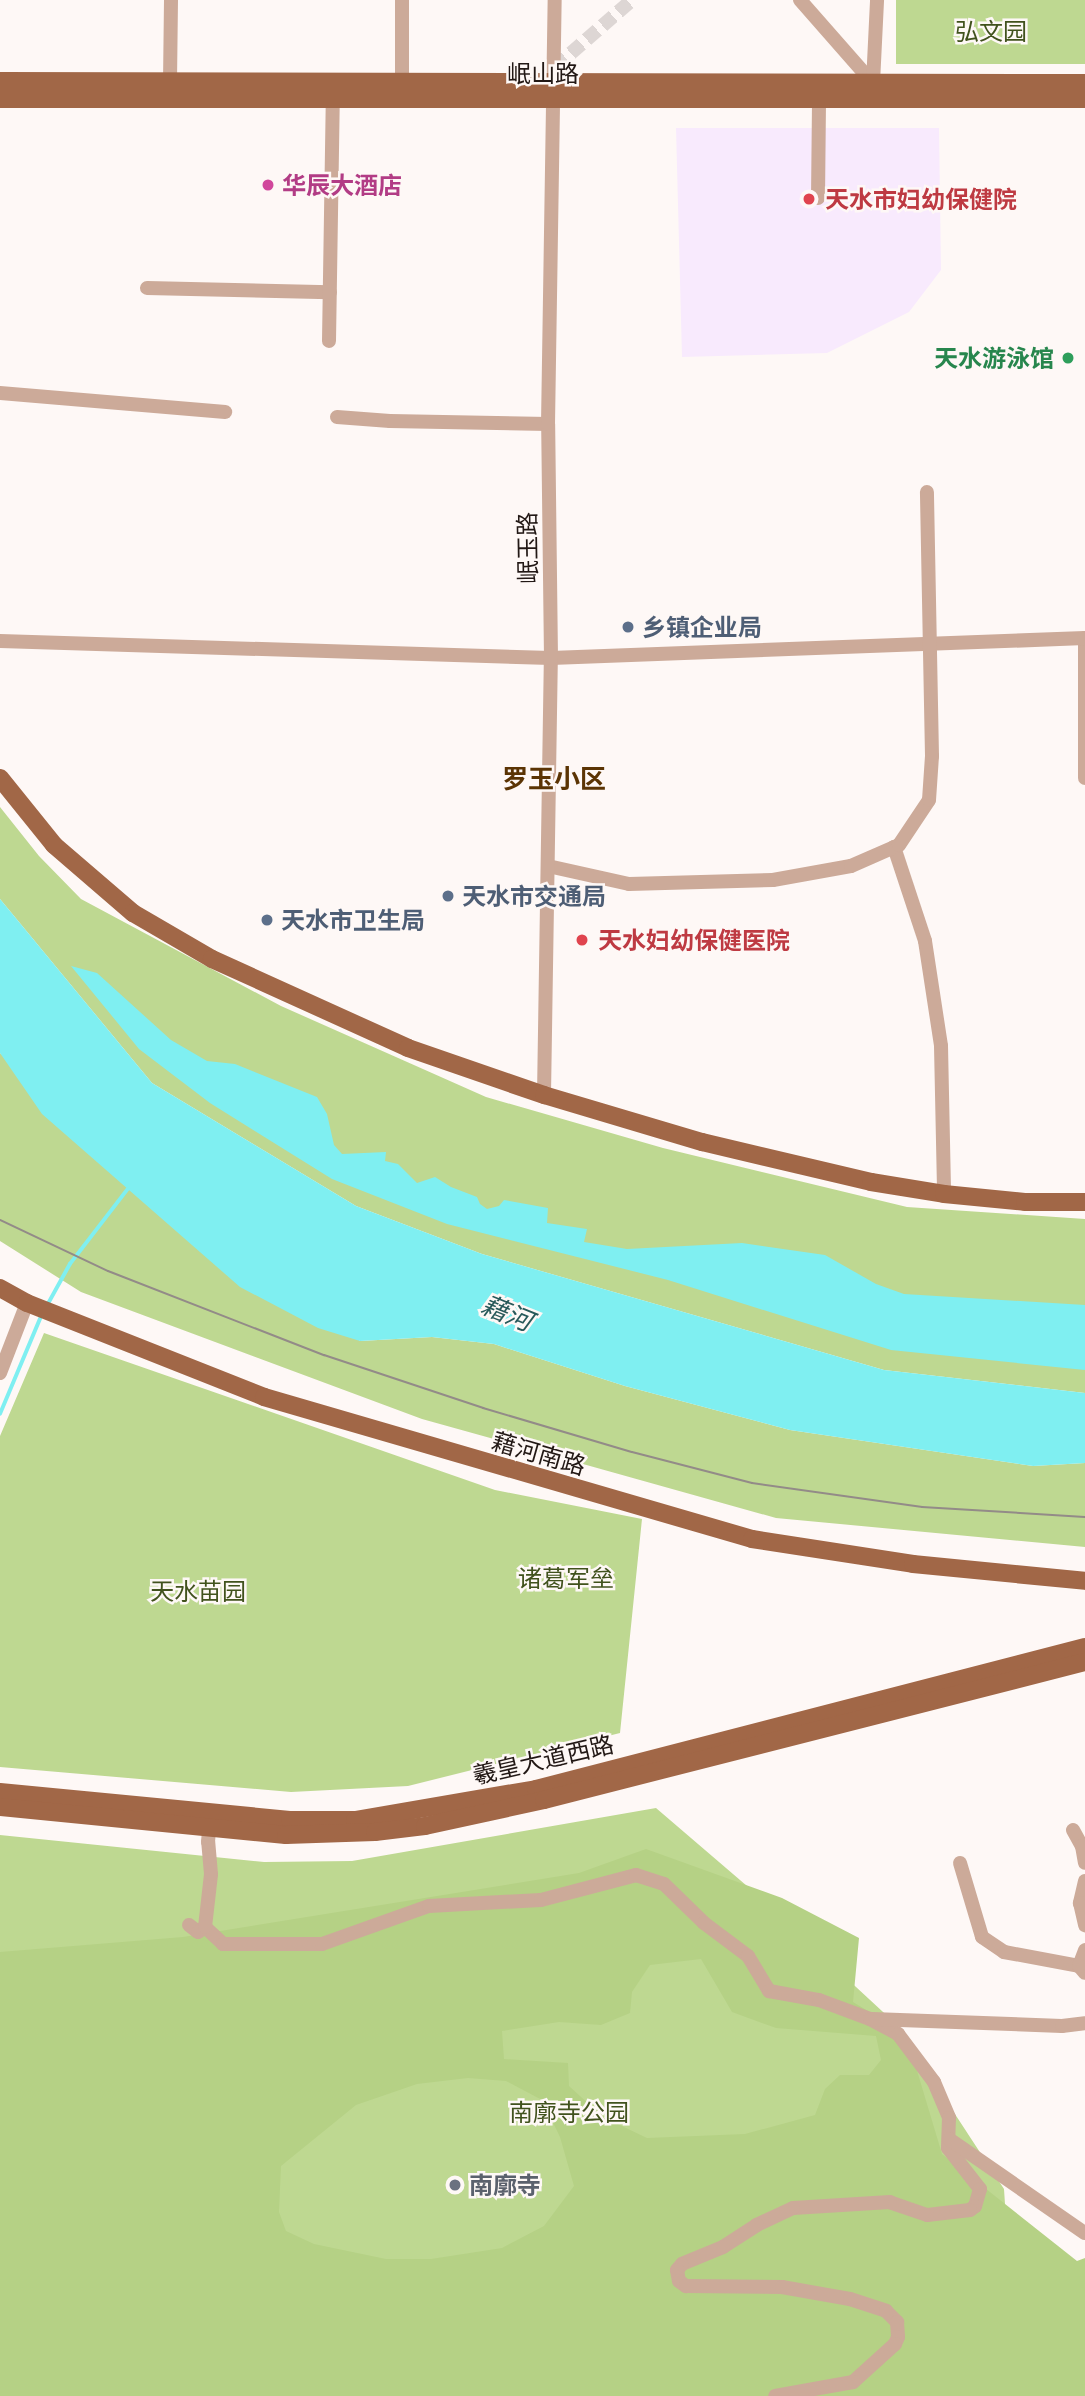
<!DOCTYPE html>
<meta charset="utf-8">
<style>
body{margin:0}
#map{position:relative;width:1085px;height:2396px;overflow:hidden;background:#fef8f6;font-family:"Open Sans","Noto Sans SC",sans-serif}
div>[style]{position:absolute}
.medical>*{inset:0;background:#f8eafd}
.green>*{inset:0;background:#bed891;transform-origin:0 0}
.forest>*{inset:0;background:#b5d185}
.water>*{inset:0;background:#7feff1}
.stream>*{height:3.5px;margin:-1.75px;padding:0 1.75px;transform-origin:1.75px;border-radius:1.75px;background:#7feff1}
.minor-tunnel>*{height:14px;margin-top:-7px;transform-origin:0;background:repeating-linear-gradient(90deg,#ddd6d4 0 14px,transparent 0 21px)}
.minor>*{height:14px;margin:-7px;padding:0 7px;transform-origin:7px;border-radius:7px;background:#ca9}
.major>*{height:18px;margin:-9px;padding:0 9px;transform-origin:9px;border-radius:9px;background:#a16747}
.tram>*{height:2px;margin:-1px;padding:0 1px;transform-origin:1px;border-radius:1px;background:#938b88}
.dots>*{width:19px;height:19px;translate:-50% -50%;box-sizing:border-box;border:4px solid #fef8f6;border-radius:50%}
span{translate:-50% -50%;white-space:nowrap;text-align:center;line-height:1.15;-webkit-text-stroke:5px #fef8f6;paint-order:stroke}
.park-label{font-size:24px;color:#41521d}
.street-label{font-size:24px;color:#221815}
.hotel-label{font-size:24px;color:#b23c85;font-weight:700}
.left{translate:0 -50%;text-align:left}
.health-label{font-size:24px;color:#be3a42;font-weight:700}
.leisure-label{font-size:24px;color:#27864d;font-weight:700}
.right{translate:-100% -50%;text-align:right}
.service-label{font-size:24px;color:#4e5e75;font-weight:700}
.worship-label{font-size:24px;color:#5b616d;font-weight:700}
.neighbourhood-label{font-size:26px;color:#5b3404;font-weight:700}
.water-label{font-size:26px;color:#28595a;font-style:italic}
</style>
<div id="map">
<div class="medical">
<i style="clip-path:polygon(676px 128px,939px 128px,941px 270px,909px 312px,827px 353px,682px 357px)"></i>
</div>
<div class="green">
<i style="left:896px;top:0;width:189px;height:64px"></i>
<i style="clip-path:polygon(0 807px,39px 856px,81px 899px,281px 1006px,486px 1097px,663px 1148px,907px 1207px,1085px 1219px,1085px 1393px,884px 1370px,482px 1254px,356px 1206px,152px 1083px,0 899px)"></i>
<i style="clip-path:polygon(0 1053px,360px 1341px,432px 1337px,494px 1344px,625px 1386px,790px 1430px,1033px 1466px,1085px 1463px,1085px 1547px,776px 1518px,422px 1419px,81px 1292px,0 1241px)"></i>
<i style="clip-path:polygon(44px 1333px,495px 1490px,642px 1519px,620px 1733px,408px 1786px,291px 1792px,0 1767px,0 1436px)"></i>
<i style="clip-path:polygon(656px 1808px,747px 1886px,896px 2024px,1004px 2189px,1011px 2294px,1085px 2396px,0 2396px,0 1835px,264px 1862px,352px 1861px)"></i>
</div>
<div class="forest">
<i style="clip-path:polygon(evenodd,646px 1849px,782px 1898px,859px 1938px,853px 2002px,906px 2034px,942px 2154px,1077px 2261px,1085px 2258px,1085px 2396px,0 2396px,0 1952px,183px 1937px,579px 1873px,646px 1849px,701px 1959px,732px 2012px,776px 2028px,876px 2036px,881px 2060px,869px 2075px,840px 2075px,825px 2089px,815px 2115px,745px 2134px,647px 2138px,603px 2117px,569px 2086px,568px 2063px,504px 2059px,502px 2031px,559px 2022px,601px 2025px,630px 2013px,632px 1992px,650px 1965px,701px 1959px,646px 1849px,468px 2078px,506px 2081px,542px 2100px,560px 2137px,574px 2186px,544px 2226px,502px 2248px,431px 2259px,386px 2259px,314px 2244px,286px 2231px,279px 2212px,281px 2166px,356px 2105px,417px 2084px,468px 2078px)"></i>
</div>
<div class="water">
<i style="clip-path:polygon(0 899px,152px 1083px,356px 1206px,482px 1254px,884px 1370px,1085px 1393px,1085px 1463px,1033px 1466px,790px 1430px,625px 1386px,494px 1344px,432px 1337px,360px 1341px,318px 1328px,240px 1287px,42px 1114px,0 1053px)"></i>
<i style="clip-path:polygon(71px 966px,97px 973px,171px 1040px,207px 1061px,235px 1064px,317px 1097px,327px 1114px,334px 1145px,342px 1154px,386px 1152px,385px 1161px,398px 1164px,417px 1183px,435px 1177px,451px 1187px,477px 1197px,480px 1204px,487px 1209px,499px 1206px,504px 1200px,548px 1208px,547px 1223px,587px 1229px,584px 1242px,627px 1249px,742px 1243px,825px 1255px,876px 1284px,904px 1294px,1085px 1305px,1085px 1370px,891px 1350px,668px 1280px,447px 1224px,332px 1179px,210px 1103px,139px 1049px)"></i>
</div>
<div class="stream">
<i style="left:49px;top:1302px;width:43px;rotate:-61.1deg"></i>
<i style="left:70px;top:1264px;width:98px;rotate:-52.4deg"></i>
<i style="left:0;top:1414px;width:103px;rotate:-67.2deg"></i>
</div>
<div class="minor-tunnel">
<i style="left:555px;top:67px;width:102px;rotate:-41deg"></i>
</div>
<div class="minor">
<i style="left:402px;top:0;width:82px;rotate:90deg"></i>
<i style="left:800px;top:0;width:111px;rotate:48.7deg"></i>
<i style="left:170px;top:82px;width:82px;rotate:-89.3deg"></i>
<i style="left:873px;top:83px;width:83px;rotate:-87.2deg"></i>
<i style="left:818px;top:198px;width:100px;rotate:-89.4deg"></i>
<i style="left:147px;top:288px;width:183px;rotate:1.3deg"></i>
<i style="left:329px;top:341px;width:244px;rotate:-89.1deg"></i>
<i style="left:0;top:393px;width:226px;rotate:4.8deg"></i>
<i style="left:337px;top:417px;width:53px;rotate:4.3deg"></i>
<i style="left:390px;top:421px;width:158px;rotate:1.1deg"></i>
<i style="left:1085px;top:638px;width:140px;rotate:90deg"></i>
<i style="left:0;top:641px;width:551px;rotate:1.77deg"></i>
<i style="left:551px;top:658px;width:534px;rotate:-2.14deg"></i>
<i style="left:894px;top:847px;width:99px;rotate:71.7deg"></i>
<i style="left:925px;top:941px;width:106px;rotate:81.3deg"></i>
<i style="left:941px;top:1046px;width:148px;rotate:88.8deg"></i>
<i style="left:548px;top:866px;width:83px;rotate:12.5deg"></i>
<i style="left:629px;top:884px;width:144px;rotate:-1.6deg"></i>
<i style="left:773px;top:880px;width:79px;rotate:-10.2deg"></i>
<i style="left:851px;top:866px;width:52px;rotate:-23.6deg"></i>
<i style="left:899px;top:845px;width:54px;rotate:-56.3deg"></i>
<i style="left:929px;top:800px;width:44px;rotate:-86.1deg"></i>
<i style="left:932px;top:756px;width:264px;rotate:-91.1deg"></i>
<i style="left:544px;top:1095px;width:437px;rotate:-89.1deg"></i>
<i style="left:551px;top:658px;width:234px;rotate:-90.7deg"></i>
<i style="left:548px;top:424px;width:424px;rotate:-89.1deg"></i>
<i style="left:0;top:1373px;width:75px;rotate:-68.9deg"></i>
<i style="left:1073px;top:1830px;width:18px;rotate:61deg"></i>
<i style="left:1082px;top:1846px;width:17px;rotate:80deg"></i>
<i style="left:960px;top:1863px;width:77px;rotate:73.4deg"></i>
<i style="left:982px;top:1937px;width:27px;rotate:34deg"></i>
<i style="left:1004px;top:1952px;width:76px;rotate:10.6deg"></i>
<i style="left:1079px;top:1966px;width:9px;rotate:49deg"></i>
<i style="left:1085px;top:1881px;width:23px;rotate:103deg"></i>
<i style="left:1080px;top:1903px;width:23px;rotate:77deg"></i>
<i style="left:189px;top:1925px;width:11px;rotate:38deg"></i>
<i style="left:198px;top:1932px;width:9px;rotate:-36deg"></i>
<i style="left:205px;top:1927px;width:25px;rotate:43deg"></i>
<i style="left:223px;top:1944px;width:99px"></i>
<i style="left:322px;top:1944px;width:114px;rotate:-19.6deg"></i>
<i style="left:429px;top:1906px;width:112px;rotate:-3.1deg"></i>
<i style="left:541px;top:1900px;width:98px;rotate:-14.7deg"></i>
<i style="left:636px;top:1875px;width:29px;rotate:18deg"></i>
<i style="left:664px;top:1884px;width:56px;rotate:44.3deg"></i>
<i style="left:704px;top:1923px;width:55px;rotate:36.9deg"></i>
<i style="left:748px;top:1956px;width:41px;rotate:59deg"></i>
<i style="left:769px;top:1991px;width:51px;rotate:10.2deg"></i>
<i style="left:819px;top:2000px;width:54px;rotate:20.4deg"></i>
<i style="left:870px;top:2019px;width:32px;rotate:28deg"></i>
<i style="left:898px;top:2034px;width:60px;rotate:53.1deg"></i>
<i style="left:934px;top:2082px;width:39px;rotate:67deg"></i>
<i style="left:949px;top:2118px;width:30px;rotate:92deg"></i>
<i style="left:948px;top:2148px;width:52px;rotate:52deg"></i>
<i style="left:980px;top:2189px;width:18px;rotate:106deg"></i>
<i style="left:975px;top:2206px;width:6px;rotate:141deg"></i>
<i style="left:970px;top:2210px;width:43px;rotate:173.4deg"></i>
<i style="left:927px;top:2215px;width:39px;rotate:-161deg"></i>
<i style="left:890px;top:2202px;width:97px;rotate:176.5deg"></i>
<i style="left:793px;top:2208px;width:40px;rotate:155deg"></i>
<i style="left:757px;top:2225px;width:40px;rotate:147.1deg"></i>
<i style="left:723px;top:2247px;width:44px;rotate:157.5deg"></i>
<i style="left:682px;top:2264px;width:8px;rotate:130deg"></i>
<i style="left:677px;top:2270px;width:11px;rotate:80deg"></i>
<i style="left:679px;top:2281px;width:9px;rotate:36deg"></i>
<i style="left:686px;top:2286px;width:96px;rotate:0.6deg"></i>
<i style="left:782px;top:2287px;width:69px;rotate:10deg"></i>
<i style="left:850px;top:2299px;width:38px;rotate:18deg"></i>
<i style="left:886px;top:2311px;width:16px;rotate:45deg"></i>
<i style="left:897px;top:2322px;width:15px;rotate:86deg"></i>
<i style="left:898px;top:2337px;width:8px;rotate:113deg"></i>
<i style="left:895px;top:2344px;width:57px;rotate:137.9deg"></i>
<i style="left:853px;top:2382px;width:79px;rotate:169.8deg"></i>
<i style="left:205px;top:1927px;width:53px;rotate:-83.5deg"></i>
<i style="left:211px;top:1874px;width:32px;rotate:-95deg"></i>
<i style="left:208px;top:1842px;width:24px;rotate:-85deg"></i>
<i style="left:1079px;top:1966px;width:17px;rotate:-69deg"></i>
<i style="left:872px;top:2019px;width:190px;rotate:2.1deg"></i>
<i style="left:1062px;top:2026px;width:23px;rotate:-7deg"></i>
<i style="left:949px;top:2139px;width:165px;rotate:34.7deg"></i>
</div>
<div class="major">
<i style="left:0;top:81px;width:1085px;rotate:0.11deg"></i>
<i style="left:0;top:99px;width:1085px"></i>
<i style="left:0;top:778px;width:86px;rotate:51.1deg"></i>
<i style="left:54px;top:845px;width:104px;rotate:40.7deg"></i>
<i style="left:133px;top:913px;width:91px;rotate:30.2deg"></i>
<i style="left:212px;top:959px;width:215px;rotate:24.4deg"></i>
<i style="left:408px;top:1048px;width:144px;rotate:19.1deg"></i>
<i style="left:544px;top:1095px;width:165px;rotate:16.6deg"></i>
<i style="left:702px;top:1142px;width:174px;rotate:13.3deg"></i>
<i style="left:871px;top:1182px;width:74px;rotate:9.3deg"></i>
<i style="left:944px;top:1194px;width:81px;rotate:5.6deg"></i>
<i style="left:1025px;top:1202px;width:60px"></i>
<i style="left:0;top:1288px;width:31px;rotate:29deg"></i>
<i style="left:27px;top:1303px;width:255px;rotate:21.6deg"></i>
<i style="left:264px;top:1397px;width:508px;rotate:16.22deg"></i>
<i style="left:752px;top:1539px;width:163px;rotate:8.8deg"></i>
<i style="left:913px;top:1564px;width:173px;rotate:5.6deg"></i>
<i style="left:0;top:1792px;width:291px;rotate:5.5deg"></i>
<i style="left:290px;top:1820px;width:65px"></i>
<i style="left:355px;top:1820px;width:184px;rotate:-9.7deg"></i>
<i style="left:536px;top:1789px;width:567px;rotate:-14.5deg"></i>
<i style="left:0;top:1807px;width:287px;rotate:5.6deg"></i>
<i style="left:286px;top:1835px;width:89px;rotate:-1.9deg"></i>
<i style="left:375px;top:1832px;width:50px;rotate:-6.8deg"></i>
<i style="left:425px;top:1826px;width:122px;rotate:-12.3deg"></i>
<i style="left:544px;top:1800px;width:558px;rotate:-14.31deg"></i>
</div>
<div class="tram">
<i style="left:0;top:1220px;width:119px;rotate:25.3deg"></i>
<i style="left:108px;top:1271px;width:232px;rotate:21.3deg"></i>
<i style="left:324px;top:1355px;width:168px;rotate:18.4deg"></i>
<i style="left:483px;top:1408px;width:155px;rotate:16.5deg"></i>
<i style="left:632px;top:1452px;width:124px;rotate:14.5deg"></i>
<i style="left:752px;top:1483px;width:172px;rotate:8deg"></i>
<i style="left:922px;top:1507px;width:163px;rotate:3.5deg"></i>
</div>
<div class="dots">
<i style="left:268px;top:185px;background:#d1479c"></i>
<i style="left:809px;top:199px;background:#e0444e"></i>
<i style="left:1068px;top:358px;background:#2e9e5b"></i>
<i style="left:628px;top:627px;background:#5c6f8a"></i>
<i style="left:448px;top:896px;background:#5c6f8a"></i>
<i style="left:267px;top:920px;background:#5c6f8a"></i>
<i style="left:582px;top:940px;background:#e0444e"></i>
<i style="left:455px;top:2185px;background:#6b7280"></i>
</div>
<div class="park-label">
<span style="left:991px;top:31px">弘文园</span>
<span style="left:566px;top:1578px">诸葛军垒</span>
<span style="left:198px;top:1591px">天水苗园</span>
<span style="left:569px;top:2112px">南廓寺公园</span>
</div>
<div class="street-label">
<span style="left:543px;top:73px">岷山路</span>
<span style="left:527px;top:548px;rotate:-91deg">岷玉路</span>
<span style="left:539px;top:1453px;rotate:16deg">藉河南路</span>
<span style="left:543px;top:1759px;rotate:-13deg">羲皇大道西路</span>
</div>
<div class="hotel-label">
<span class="left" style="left:282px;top:185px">华辰大酒店</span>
</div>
<div class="health-label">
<span class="left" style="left:825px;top:199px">天水市妇幼保健院</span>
<span class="left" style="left:598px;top:940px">天水妇幼保健医院</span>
</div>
<div class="leisure-label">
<span class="right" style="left:1054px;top:358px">天水游泳馆</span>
</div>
<div class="service-label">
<span class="left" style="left:642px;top:627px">乡镇企业局</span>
<span class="left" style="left:462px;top:896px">天水市交通局</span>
<span class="left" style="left:281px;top:920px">天水市卫生局</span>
</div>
<div class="worship-label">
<span class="left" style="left:469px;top:2185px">南廓寺</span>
</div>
<div class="neighbourhood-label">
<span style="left:554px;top:779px">罗玉小区</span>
</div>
<div class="water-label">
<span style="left:507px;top:1313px;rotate:22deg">藉河</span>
</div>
</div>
